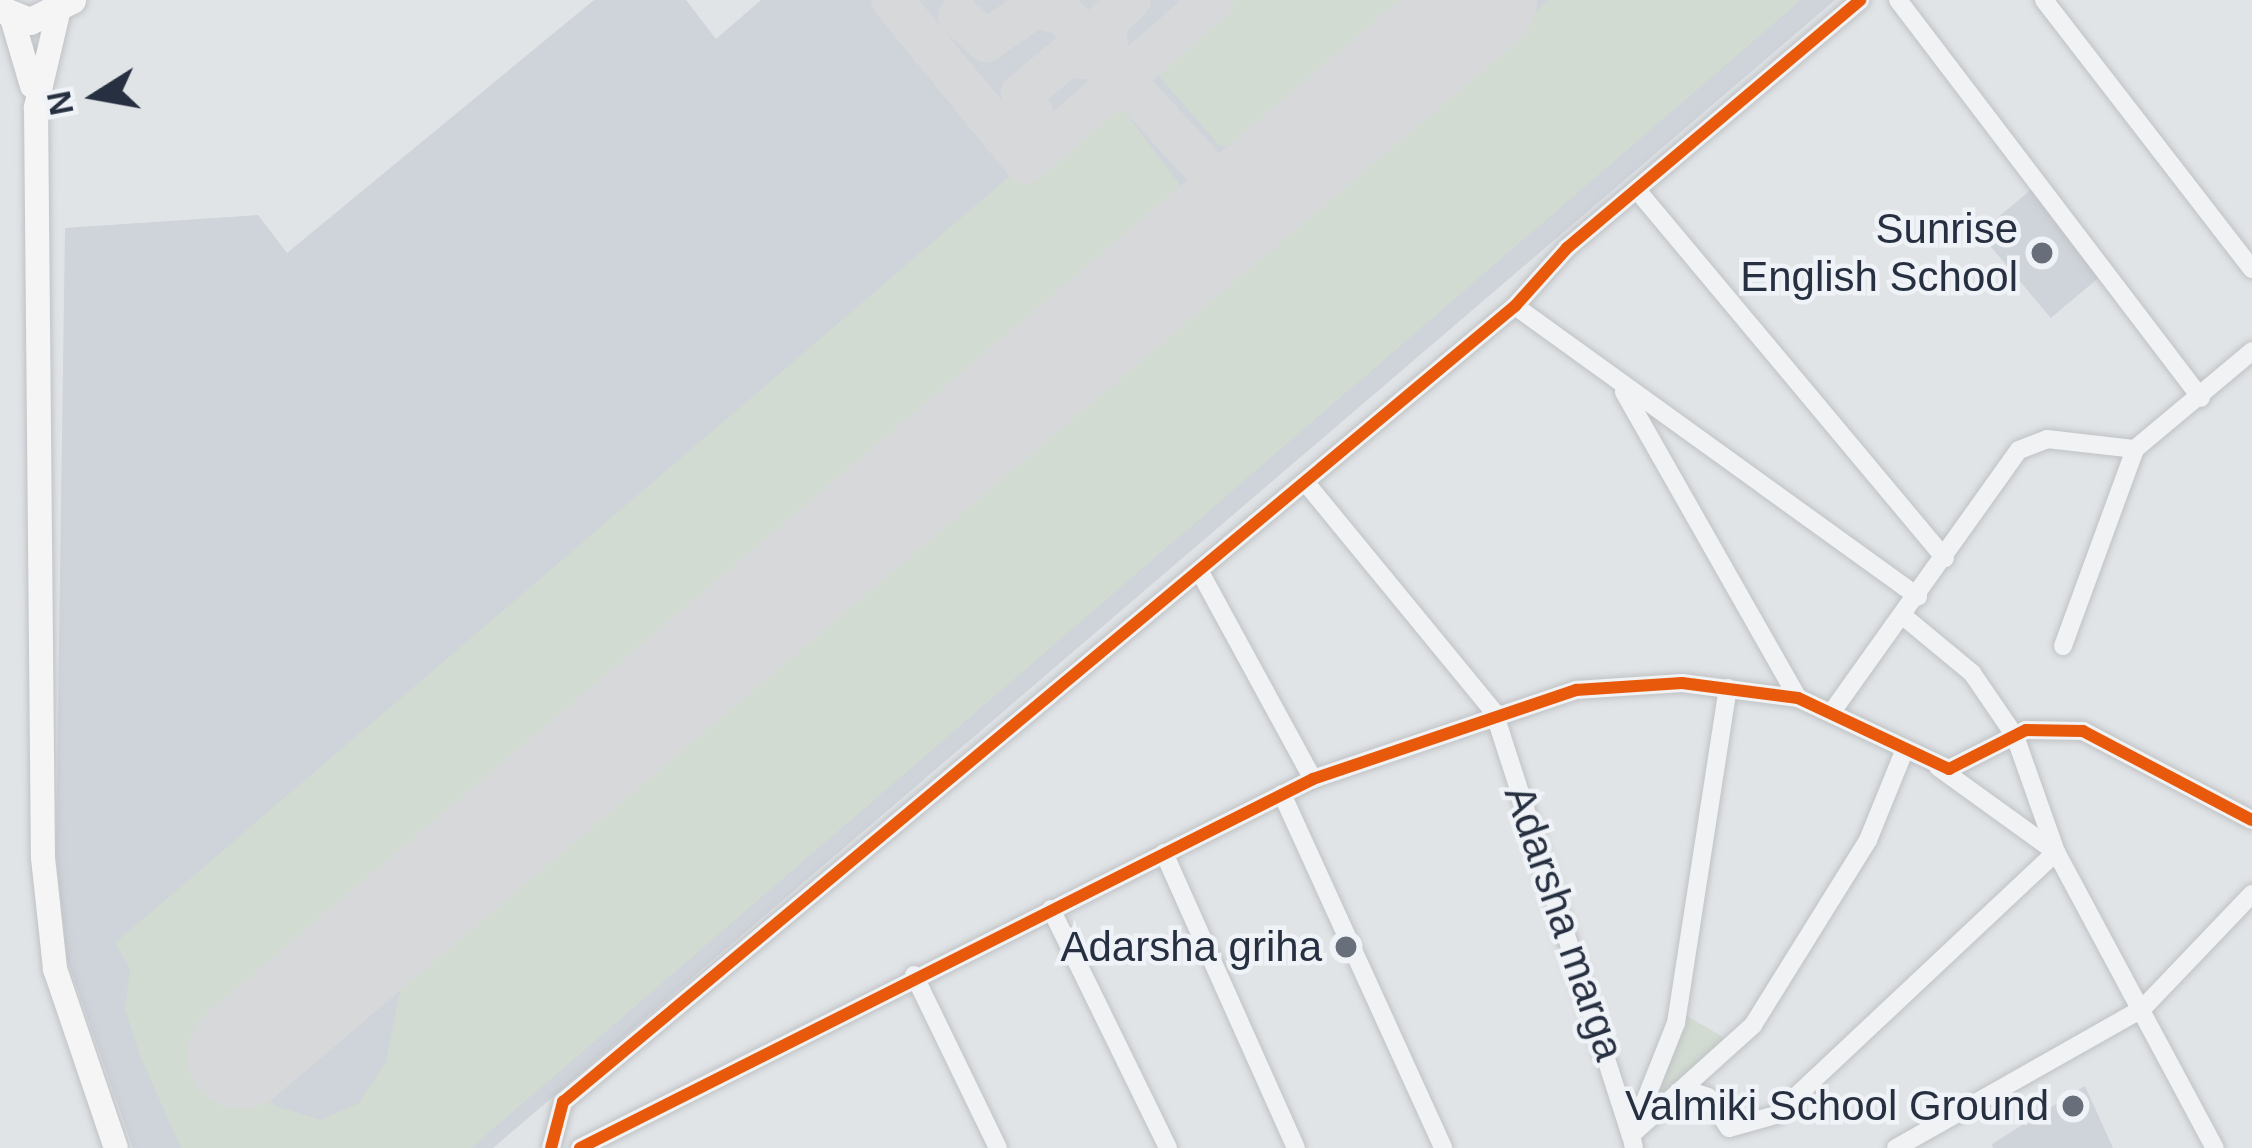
<!DOCTYPE html>
<style>
body{margin:0}
#map{position:relative;width:2252px;height:1148px;overflow:hidden;background:#e1e4e7;font-family:Arial,sans-serif}
div>[style]{position:absolute}
.built>*{inset:0;background:#cfd3da;transform-origin:0 0}
.green>*{inset:0;background:#d2dbd2}
.taxiway>*{height:42px;margin:-21px;padding:0 21px;transform-origin:21px;border-radius:21px;background:#d6d8da}
.runway>*{height:108px;margin:-54px;padding:0 54px;transform-origin:54px;border-radius:54px;background:#d6d8da}
.roads{filter:drop-shadow(0 0 3px #bfc2c5) drop-shadow(0 0 3px #bfc2c5)}
.minor>*{height:18px;margin:-9px;padding:0 9px;transform-origin:9px;border-radius:9px;background:#f1f2f3}
.major>*{height:24px;margin:-12px;padding:0 12px;transform-origin:12px;border-radius:12px;background:#f5f5f6}
.highway>*{height:27px;margin:-13.5px;padding:0 13.5px;transform-origin:13.5px;border-radius:13.5px;background:#f5f5f6}
.cycleway>*{height:12px;margin:-6px;padding:0 6px;transform-origin:6px;border-radius:6px;background:#e8590c}
.dots>*{width:33px;height:33px;translate:-50% -50%;box-sizing:border-box;border:6px solid #eff2f6;border-radius:50%}
span{translate:-50% -50%;white-space:nowrap;text-align:center;line-height:1.15;-webkit-text-stroke:9px #eff2f6;paint-order:stroke}
.poi-label{font-size:42px;color:#273041}
.right{translate:-100% -50%;text-align:right}
.street-label{font-size:42px;color:#273041}
.north{position:absolute;left:36px;top:36px;width:120px;height:120px;-webkit-text-stroke:9px #eff2f6;paint-order:stroke;rotate:259deg;font-size:33px;font-weight:700;line-height:48px;text-align:center;color:#273041}
.north::after{content:'';display:block;margin:auto;width:42px;height:54px;background:#273041;clip-path:polygon(50% 0,100% 100%,50% 72%,0 100%)}
</style>
<div id="map">
<div class="built">
<i style="clip-path:polygon(594px 0,686px 0,716px 39px,761px 0,1835px 0,493px 1148px,133px 1148px,67px 959px,56px 854px,65px 228px,258px 215px,287px 253px)"></i>
<i style="left:2033px;top:188px;width:111px;height:70px;rotate:50deg"></i>
<i style="clip-path:polygon(2085px 1086px,2113px 1148px,1993px 1148px,1992px 1144px)"></i>
</div>
<div class="green">
<i style="clip-path:polygon(1213px 0,1440px 0,1252px 152px,1219px 145px,1144px 59px)"></i>
<i style="clip-path:polygon(1549px 0,1801px 0,471px 1148px,181px 1148px,141px 1058px,125px 1009px,130px 968px,115px 943px,1109px 91px,1180px 185px,1169px 231px,220px 1038px,275px 1106px,321px 1120px,359px 1103px,386px 1062px,403px 976px)"></i>
<i style="clip-path:polygon(1682px 1013px,1733px 1043px,1645px 1120px)"></i>
</div>
<div class="taxiway">
<i style="left:892px;top:0;width:211px;rotate:50.6deg"></i>
<i style="left:1026px;top:163px;width:248px;rotate:-41.1deg"></i>
<i style="left:959px;top:16px;width:37px;rotate:43deg"></i>
<i style="left:986px;top:41px;width:60px;rotate:-34.8deg"></i>
<i style="left:1035px;top:7px;width:29px;rotate:14deg"></i>
<i style="left:1063px;top:14px;width:216px;rotate:47.4deg"></i>
<i style="left:1209px;top:173px;width:39px;rotate:21deg"></i>
<i style="left:1245px;top:187px;width:32px;rotate:-18deg"></i>
<i style="left:1033px;top:116px;width:25px;rotate:-117deg"></i>
<i style="left:1022px;top:94px;width:57px;rotate:-40.1deg"></i>
<i style="left:1066px;top:57px;width:42px;rotate:2.7deg"></i>
<i style="left:1108px;top:59px;width:36px;rotate:-95deg"></i>
<i style="left:1105px;top:23px;width:34px;rotate:-43deg"></i>
<i style="left:1196px;top:244px;width:35px;rotate:-55deg"></i>
<i style="left:1216px;top:215px;width:43px;rotate:-99.5deg"></i>
</div>
<div class="runway">
<i style="left:241px;top:1055px;width:1630px;rotate:-40.35deg"></i>
</div>
<div class="roads">
<div class="minor">
<i style="left:1898px;top:0;width:500px;rotate:52.72deg"></i>
<i style="left:2044px;top:0;width:340px;rotate:52.3deg"></i>
<i style="left:1637px;top:190px;width:480px;rotate:50.1deg"></i>
<i style="left:1515px;top:306px;width:497px;rotate:35.8deg"></i>
<i style="left:1624px;top:392px;width:352px;rotate:60.4deg"></i>
<i style="left:1306px;top:483px;width:296px;rotate:50.6deg"></i>
<i style="left:1494px;top:712px;width:445px;rotate:72.1deg"></i>
<i style="left:1200px;top:572px;width:236px;rotate:61.4deg"></i>
<i style="left:2063px;top:646px;width:210px;rotate:-69.9deg"></i>
<i style="left:1834px;top:709px;width:318px;rotate:-54.5deg"></i>
<i style="left:2019px;top:450px;width:30px;rotate:-21deg"></i>
<i style="left:2047px;top:439px;width:89px;rotate:6.5deg"></i>
<i style="left:2135px;top:449px;width:153px;rotate:-39.9deg"></i>
<i style="left:1938px;top:767px;width:145px;rotate:35.8deg"></i>
<i style="left:2056px;top:852px;width:336px;rotate:61.8deg"></i>
<i style="left:1282px;top:794px;width:389px;rotate:65.5deg"></i>
<i style="left:1164px;top:853px;width:323px;rotate:65.9deg"></i>
<i style="left:1051px;top:909px;width:266px;rotate:63.9deg"></i>
<i style="left:914px;top:975px;width:192px;rotate:64.1deg"></i>
<i style="left:1687px;top:1090px;width:22px;rotate:18deg"></i>
<i style="left:1708px;top:1097px;width:37px;rotate:56deg"></i>
<i style="left:1729px;top:1128px;width:49px;rotate:-15.5deg"></i>
<i style="left:1776px;top:1115px;width:384px;rotate:-43.2deg"></i>
<i style="left:2056px;top:852px;width:123px;rotate:-109.5deg"></i>
<i style="left:2015px;top:736px;width:76px;rotate:-124.3deg"></i>
<i style="left:1972px;top:673px;width:89px;rotate:-140.4deg"></i>
<i style="left:1633px;top:1131px;width:116px;rotate:-68.3deg"></i>
<i style="left:1676px;top:1023px;width:339px;rotate:-81.2deg"></i>
<i style="left:551px;top:1148px;width:48px;rotate:-75.4deg"></i>
<i style="left:563px;top:1102px;width:1241px;rotate:-39.9deg"></i>
<i style="left:1515px;top:306px;width:78px;rotate:-48.1deg"></i>
<i style="left:1567px;top:248px;width:384px;rotate:-40.2deg"></i>
<i style="left:580px;top:1148px;width:821px;rotate:-26.72deg"></i>
<i style="left:1313px;top:779px;width:278px;rotate:-18.7deg"></i>
<i style="left:1576px;top:690px;width:106px;rotate:-3.8deg"></i>
<i style="left:1682px;top:683px;width:117px;rotate:7.4deg"></i>
<i style="left:1798px;top:698px;width:167px;rotate:25.2deg"></i>
<i style="left:1949px;top:769px;width:86px;rotate:-26.9deg"></i>
<i style="left:2026px;top:730px;width:57px;rotate:1deg"></i>
<i style="left:2083px;top:731px;width:191px;rotate:27.8deg"></i>
<i style="left:1634px;top:1148px;width:13px;rotate:-103deg"></i>
<i style="left:1631px;top:1135px;width:164px;rotate:-42deg"></i>
<i style="left:1753px;top:1025px;width:218px;rotate:-58.1deg"></i>
<i style="left:1868px;top:840px;width:98px;rotate:-67.9deg"></i>
<i style="left:1896px;top:1148px;width:284px;rotate:-29.5deg"></i>
<i style="left:2143px;top:1008px;width:158px;rotate:-46.3deg"></i>
</div>
<div class="major">
<i style="left:58px;top:13px;width:97px;rotate:103.2deg"></i>
<i style="left:36px;top:107px;width:751px;rotate:89.47deg"></i>
<i style="left:43px;top:858px;width:112px;rotate:83.8deg"></i>
<i style="left:55px;top:969px;width:189px;rotate:71.2deg"></i>
<i style="left:12px;top:18px;width:71px;rotate:73.6deg"></i>
</div>
<div class="highway">
<i style="left:0;top:9px;width:32px;rotate:22deg"></i>
<i style="left:30px;top:21px;width:47px;rotate:-26.6deg"></i>
</div>
</div>
<div class="cycleway">
<i style="left:551px;top:1148px;width:48px;rotate:-75.4deg"></i>
<i style="left:563px;top:1102px;width:1241px;rotate:-39.9deg"></i>
<i style="left:1515px;top:306px;width:78px;rotate:-48.1deg"></i>
<i style="left:1567px;top:248px;width:384px;rotate:-40.2deg"></i>
<i style="left:580px;top:1148px;width:821px;rotate:-26.72deg"></i>
<i style="left:1313px;top:779px;width:278px;rotate:-18.7deg"></i>
<i style="left:1576px;top:690px;width:106px;rotate:-3.8deg"></i>
<i style="left:1682px;top:683px;width:117px;rotate:7.4deg"></i>
<i style="left:1798px;top:698px;width:167px;rotate:25.2deg"></i>
<i style="left:1949px;top:769px;width:86px;rotate:-26.9deg"></i>
<i style="left:2026px;top:730px;width:57px;rotate:1deg"></i>
<i style="left:2083px;top:731px;width:191px;rotate:27.8deg"></i>
</div>
<div class="dots">
<i style="left:2042px;top:253px;background:#686f7b"></i>
<i style="left:1346px;top:947px;background:#686f7b"></i>
<i style="left:2073px;top:1106px;background:#686f7b"></i>
</div>
<div class="poi-label">
<span class="right" style="left:2018px;top:253px">Sunrise<br>English School</span>
<span class="right" style="left:1322px;top:947px">Adarsha griha</span>
<span class="right" style="left:2049px;top:1106px">Valmiki School Ground</span>
</div>
<div class="street-label">
<span style="left:1564px;top:923px;rotate:71deg">Adarsha marga</span>
</div>
<div class="north">N</div>
</div>
